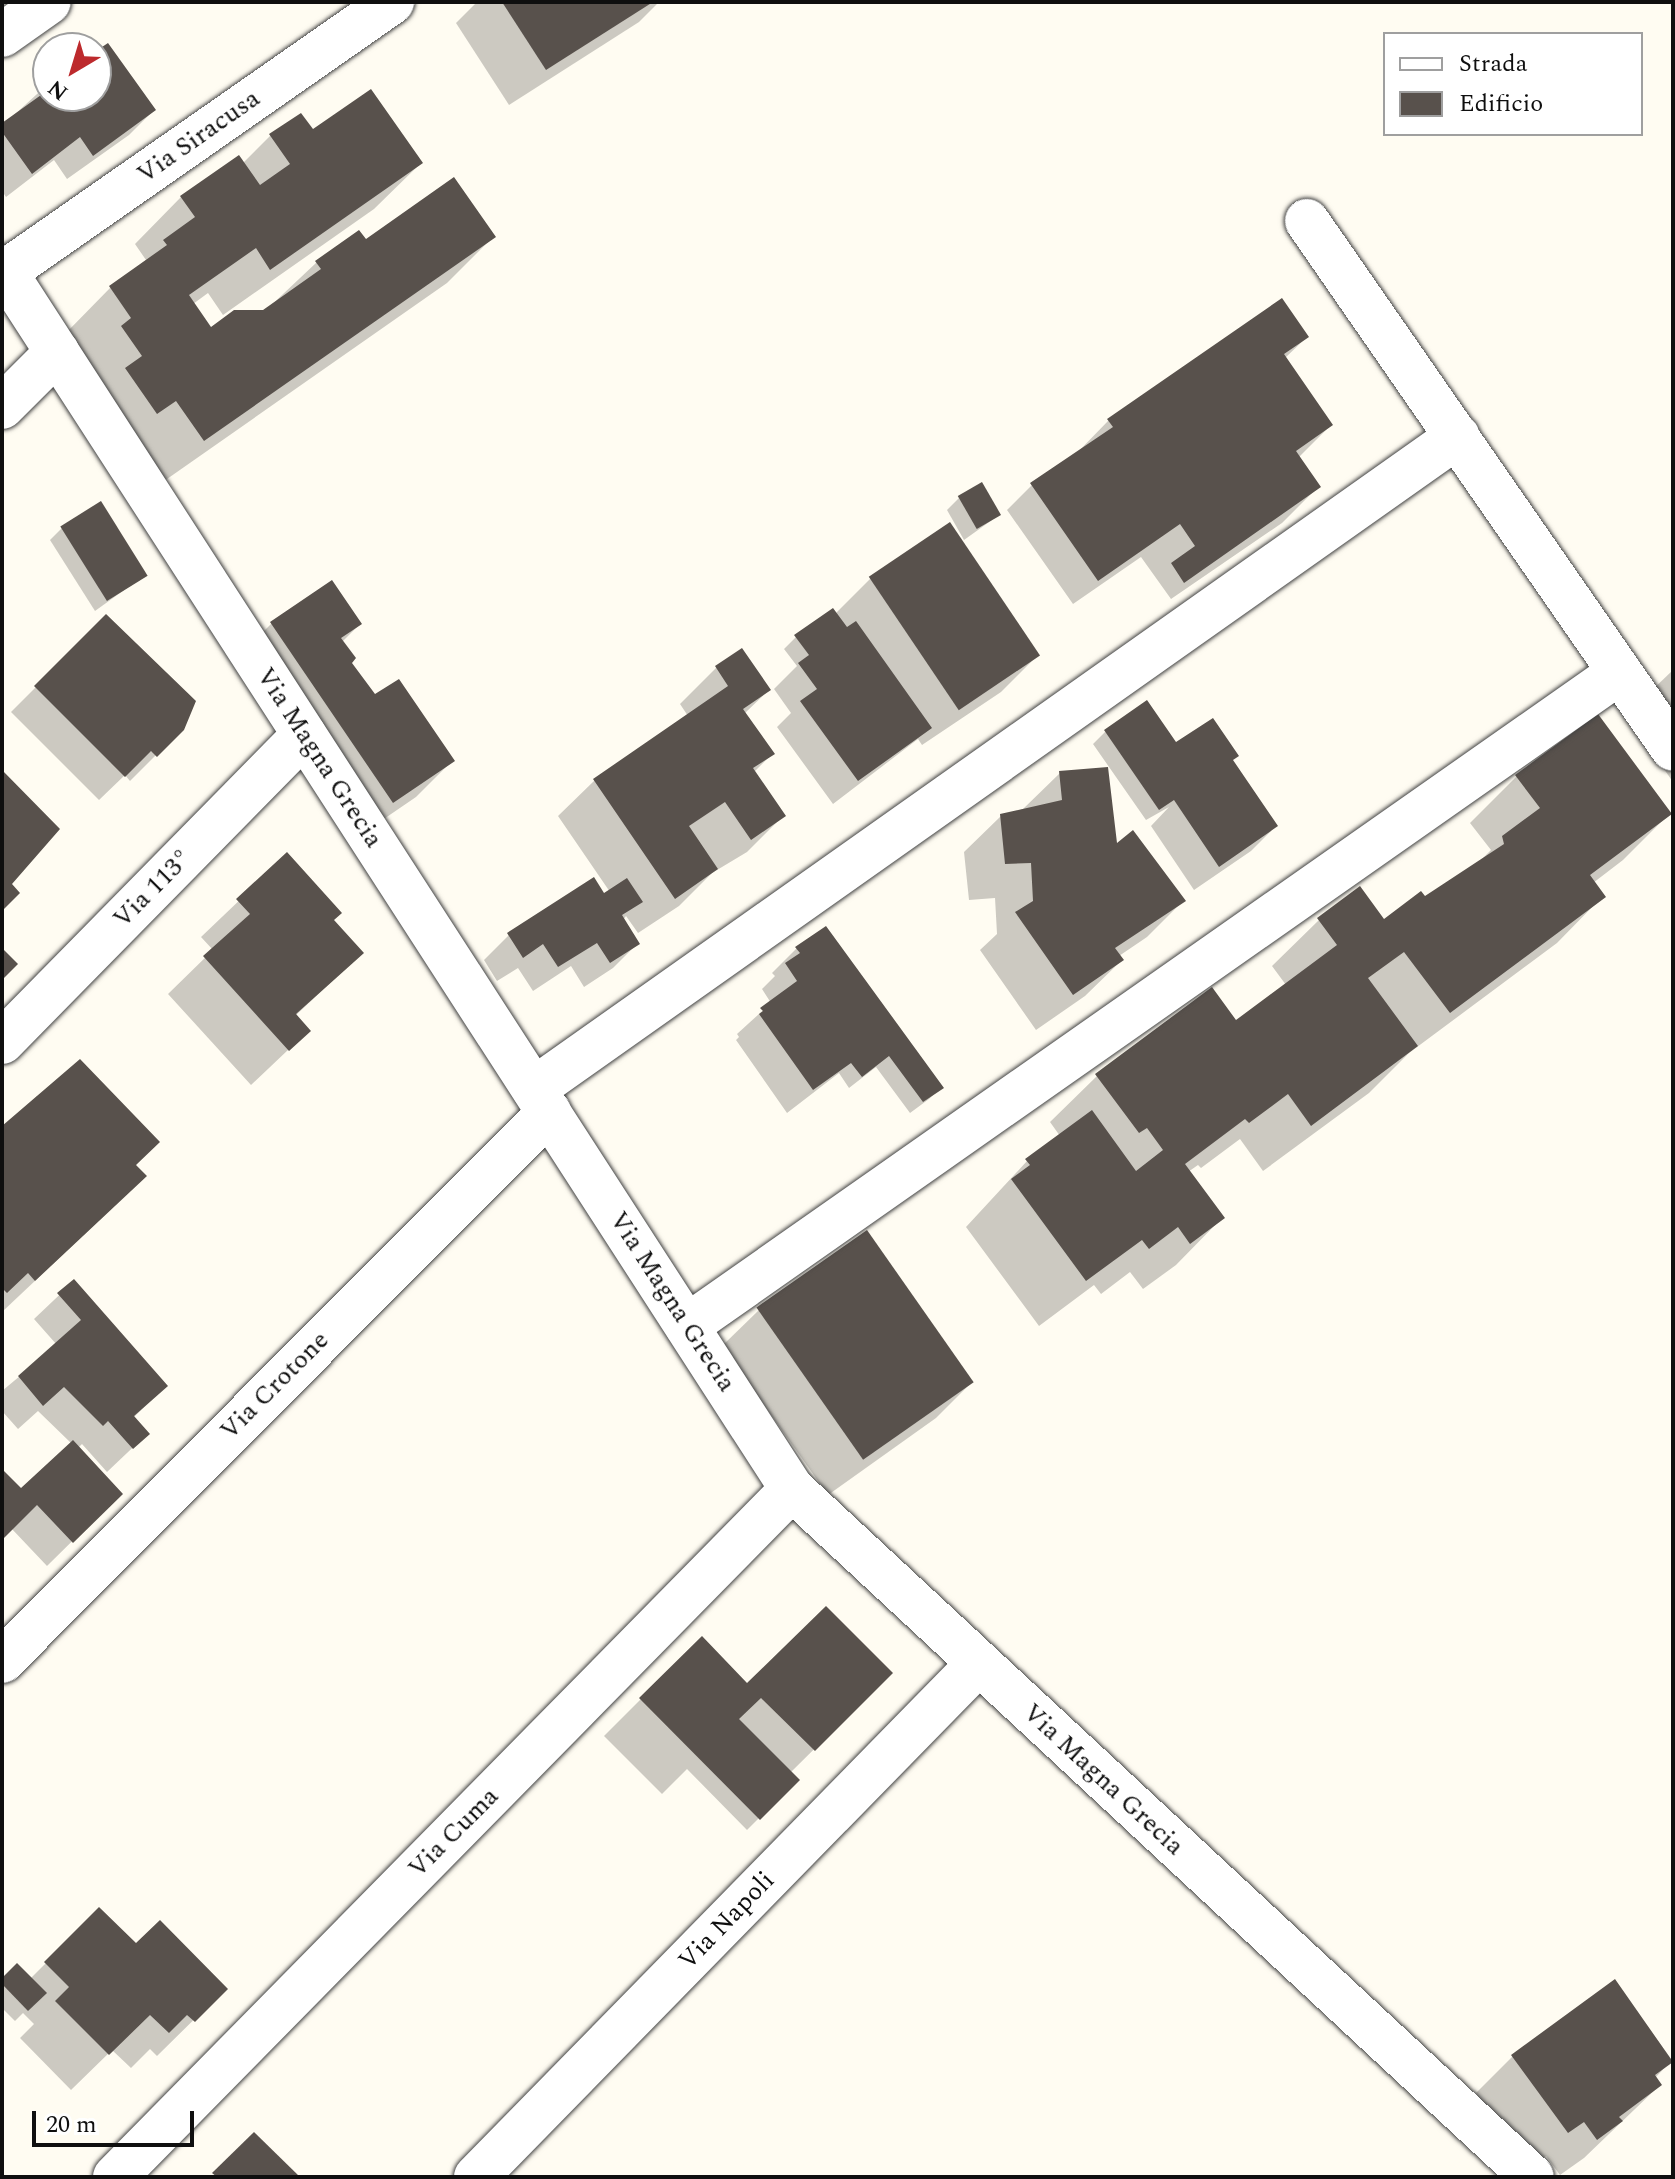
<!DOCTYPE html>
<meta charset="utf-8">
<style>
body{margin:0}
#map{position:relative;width:1675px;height:2179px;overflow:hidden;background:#fffcf2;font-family:Spectral,serif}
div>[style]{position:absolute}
.shadow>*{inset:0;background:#0003}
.building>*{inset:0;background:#58514c;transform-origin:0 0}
.roads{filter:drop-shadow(0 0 2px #424242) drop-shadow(0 0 2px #424242)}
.street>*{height:44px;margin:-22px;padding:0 22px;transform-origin:22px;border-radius:22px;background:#fff}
span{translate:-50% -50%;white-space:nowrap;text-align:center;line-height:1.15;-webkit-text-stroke:8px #fff;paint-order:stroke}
.street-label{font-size:26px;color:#0f0f0f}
.frame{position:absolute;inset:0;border:4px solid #0f0f0f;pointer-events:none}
.legend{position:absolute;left:1383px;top:32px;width:260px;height:104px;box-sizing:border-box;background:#fff;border:2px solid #9f9f9f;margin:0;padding:10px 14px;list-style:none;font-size:24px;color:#0f0f0f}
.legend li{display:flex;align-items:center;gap:16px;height:40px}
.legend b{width:40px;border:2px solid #9f9f9f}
.north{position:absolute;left:32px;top:32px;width:80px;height:80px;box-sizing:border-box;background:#fff;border:2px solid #9f9f9f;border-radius:50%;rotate:218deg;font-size:22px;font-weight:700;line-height:32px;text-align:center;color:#0f0f0f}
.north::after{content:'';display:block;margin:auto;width:28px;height:36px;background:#bd2a2d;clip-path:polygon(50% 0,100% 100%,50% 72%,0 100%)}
.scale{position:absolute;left:32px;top:2111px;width:162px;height:36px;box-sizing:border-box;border:4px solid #0f0f0f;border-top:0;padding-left:10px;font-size:24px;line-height:28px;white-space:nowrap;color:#0f0f0f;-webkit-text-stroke:6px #fff;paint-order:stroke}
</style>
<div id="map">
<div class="shadow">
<i style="clip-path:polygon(477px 2px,659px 2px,639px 22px,509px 105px,456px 23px)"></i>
<i style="clip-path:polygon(96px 54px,154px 110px,129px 135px,67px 179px,54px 160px,6px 197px,2px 191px,2px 126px,48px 84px,48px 96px,96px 96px)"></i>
<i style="clip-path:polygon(313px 132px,421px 163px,374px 209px,223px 315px,208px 293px,193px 304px,210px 330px,264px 312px,317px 262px,365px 241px,493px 237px,447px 283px,157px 486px,64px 335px,110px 288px,146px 260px,135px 244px,181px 197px,242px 164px,271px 135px)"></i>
<i style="clip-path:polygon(1307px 337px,1285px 358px,1331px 425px,1298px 458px,1318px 487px,1282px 523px,1171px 599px,1141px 557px,1073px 604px,1007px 510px,1032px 485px,1073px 457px,1108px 421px)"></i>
<i style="clip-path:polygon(959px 498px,999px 515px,964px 540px,947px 510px)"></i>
<i style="clip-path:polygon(62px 528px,145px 575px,95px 611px,50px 540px)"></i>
<i style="clip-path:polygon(870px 579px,1037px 656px,1001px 692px,922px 745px,918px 739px,833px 804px,777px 727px,791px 713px,774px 689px,797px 666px,784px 649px,796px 637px,835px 614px)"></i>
<i style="clip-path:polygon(106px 617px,182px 729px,130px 781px,125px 775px,99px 800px,11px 712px)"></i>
<i style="clip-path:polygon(272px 623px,360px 624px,342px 642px,349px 663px,374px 697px,452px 761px,416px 797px,356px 838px,235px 660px)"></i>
<i style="clip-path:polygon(742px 651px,769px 690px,744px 714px,772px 754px,754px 772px,784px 815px,747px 852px,712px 873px,679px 906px,638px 933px,626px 916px,623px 920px,638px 943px,613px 968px,584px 987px,571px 966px,533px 991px,518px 968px,497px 981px,484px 960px,509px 935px,610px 892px,558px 816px,595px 780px,688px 716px,680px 704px,716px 668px)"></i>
<i style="clip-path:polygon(1673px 670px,1673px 782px,1626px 715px)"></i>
<i style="clip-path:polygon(1105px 732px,1176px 745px,1231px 761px,1276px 826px,1251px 851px,1194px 890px,1151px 826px,1169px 807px,1146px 820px,1093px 744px)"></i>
<i style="clip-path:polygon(1060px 773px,1116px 847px,1183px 901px,1147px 937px,1119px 956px,1122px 960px,1085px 996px,1036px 1030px,980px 950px,997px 934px,995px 898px,969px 900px,964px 852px,1001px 816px,1023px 809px)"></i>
<i style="clip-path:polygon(1517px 776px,1669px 814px,1623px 860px,1593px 883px,1603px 896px,1557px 943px,1409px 1053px,1369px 1093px,1263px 1171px,1240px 1139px,1201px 1168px,1198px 1165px,1188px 1172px,1222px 1218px,1176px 1265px,1143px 1289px,1130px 1272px,1101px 1294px,1094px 1285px,1039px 1326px,966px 1227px,1027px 1161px,1060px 1136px,1050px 1122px,1097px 1076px,1236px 1023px,1286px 985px,1272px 966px,1319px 920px,1383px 922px,1475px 866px,1491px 850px,1470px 823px)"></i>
<i style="clip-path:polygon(287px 855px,332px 920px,362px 953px,295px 1016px,308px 1031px,251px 1085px,168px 994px,213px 950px,201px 937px)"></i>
<i style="clip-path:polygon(797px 948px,941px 1087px,929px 1099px,910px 1113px,876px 1067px,849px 1088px,839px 1073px,787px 1113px,736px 1040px,739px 1037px,737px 1034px,771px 1003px,762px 989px,775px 976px,772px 973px)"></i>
<i style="clip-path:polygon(37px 1096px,134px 1165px,108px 1212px,2px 1312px,2px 1129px)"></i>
<i style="clip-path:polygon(73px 1282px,166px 1386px,133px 1418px,147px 1434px,107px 1472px,82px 1444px,78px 1448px,120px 1494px,47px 1566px,11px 1528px,2px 1537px,2px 1472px,21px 1491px,72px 1444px,38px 1411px,18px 1429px,2px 1411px,2px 1391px,57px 1345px,34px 1319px)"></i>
<i style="clip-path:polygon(759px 1310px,972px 1382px,936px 1418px,828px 1495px,722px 1346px)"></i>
<i style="clip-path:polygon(701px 1639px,747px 1686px,891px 1673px,790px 1773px,797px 1780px,747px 1830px,687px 1769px,662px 1794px,604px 1736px)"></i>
<i style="clip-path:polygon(99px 1910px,136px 1946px,225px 1989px,157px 2056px,150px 2049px,131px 2068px,112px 2050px,71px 2090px,20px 2038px,34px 2024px,23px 2013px,15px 2021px,2px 2008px,2px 1980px,30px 1979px)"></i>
<i style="clip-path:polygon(1615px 1982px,1672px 2060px,1655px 2078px,1660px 2085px,1584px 2158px,1560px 2175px,1546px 2156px,1530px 2168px,1476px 2093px,1512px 2057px)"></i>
</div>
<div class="building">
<i style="clip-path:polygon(502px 2px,653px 2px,546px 70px)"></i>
<i style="clip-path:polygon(108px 43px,156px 110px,93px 156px,80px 137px,32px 174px,2px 132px,2px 123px,48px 90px,48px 96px,96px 96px,96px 51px)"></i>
<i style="clip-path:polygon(371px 89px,423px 163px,270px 270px,256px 248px,189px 295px,211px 327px,234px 310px,263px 310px,321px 269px,315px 261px,359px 230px,366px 239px,454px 177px,496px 237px,204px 441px,176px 401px,157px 414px,125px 368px,142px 356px,121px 326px,131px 318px,109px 286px,167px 245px,163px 240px,195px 217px,180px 196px,239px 155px,260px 185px,290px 164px,269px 134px,301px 113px,313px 129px)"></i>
<i style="clip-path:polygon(1282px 298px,1309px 337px,1284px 354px,1333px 425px,1296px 451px,1321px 487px,1184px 583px,1171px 563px,1195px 546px,1180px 524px,1098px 581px,1030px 483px,1113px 427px,1107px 419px)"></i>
<i style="left:982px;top:482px;width:38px;height:28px;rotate:60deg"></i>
<i style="left:101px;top:501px;width:88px;height:48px;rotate:58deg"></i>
<i style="left:950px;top:522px;width:161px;height:98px;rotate:56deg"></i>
<i style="clip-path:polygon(332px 580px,362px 624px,341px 638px,356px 658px,352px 663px,375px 694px,399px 679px,455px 761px,393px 803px,270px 622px)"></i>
<i style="clip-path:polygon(833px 608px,847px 627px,856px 621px,932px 728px,858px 781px,800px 701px,817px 689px,798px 663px,809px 655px,794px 635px)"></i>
<i style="clip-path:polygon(106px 614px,196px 701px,184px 730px,157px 757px,151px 751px,125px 777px,34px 686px)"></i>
<i style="clip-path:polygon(742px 648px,771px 690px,743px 709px,775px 754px,753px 768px,786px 816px,751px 840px,725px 802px,689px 826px,718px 869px,675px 899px,593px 779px,728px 686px,715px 666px)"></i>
<i style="clip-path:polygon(1147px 700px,1176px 742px,1213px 718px,1239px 756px,1233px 760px,1278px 826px,1219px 867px,1174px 800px,1159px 810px,1104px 730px)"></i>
<i style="clip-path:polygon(1598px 714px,1672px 814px,1590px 875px,1606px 897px,1450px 1013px,1404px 952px,1368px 978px,1418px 1046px,1311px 1126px,1288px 1094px,1249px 1123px,1245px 1119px,1185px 1164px,1225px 1218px,1190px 1244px,1178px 1227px,1149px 1249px,1142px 1240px,1086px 1281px,1011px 1179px,1030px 1165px,1025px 1159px,1092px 1110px,1136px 1171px,1163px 1150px,1147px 1128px,1139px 1133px,1095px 1074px,1212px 987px,1236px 1020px,1337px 945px,1317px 918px,1360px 886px,1384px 919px,1421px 891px,1425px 896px,1504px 844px,1502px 836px,1540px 808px,1515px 775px)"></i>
<i style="clip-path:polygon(1108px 767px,1117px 843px,1133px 830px,1186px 901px,1115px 948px,1124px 960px,1073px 995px,1015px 912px,1033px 901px,1031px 863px,1005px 864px,1000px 814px,1062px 800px,1059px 771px)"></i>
<i style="clip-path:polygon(2px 770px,60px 829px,12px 884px,20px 893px,2px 911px)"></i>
<i style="clip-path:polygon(287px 852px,342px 913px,334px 920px,364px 953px,296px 1014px,311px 1031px,289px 1051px,203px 956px,250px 914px,236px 899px)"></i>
<i style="clip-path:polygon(594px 877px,604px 893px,627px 878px,643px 902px,622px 915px,640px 944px,610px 963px,597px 943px,558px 967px,543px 944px,523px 958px,507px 933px)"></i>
<i style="clip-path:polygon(826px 926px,944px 1088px,923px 1102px,889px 1056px,862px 1077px,851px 1063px,813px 1090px,759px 1014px,763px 1011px,760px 1008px,797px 981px,785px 963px,800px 953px,795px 947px)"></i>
<i style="clip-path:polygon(2px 948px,18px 964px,2px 980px)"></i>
<i style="clip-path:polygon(80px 1059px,160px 1142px,136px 1165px,147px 1176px,35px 1281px,28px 1273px,7px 1293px,2px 1288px,2px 1126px)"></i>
<i style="left:867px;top:1230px;width:186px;height:135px;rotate:55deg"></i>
<i style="clip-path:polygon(74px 1279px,168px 1386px,134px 1416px,150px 1434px,133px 1449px,108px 1421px,103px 1426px,64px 1387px,43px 1406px,18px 1376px,81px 1320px,57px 1293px)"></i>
<i style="clip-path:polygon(73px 1440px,123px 1494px,73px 1543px,37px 1505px,2px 1540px,2px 1469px,21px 1488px)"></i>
<i style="clip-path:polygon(826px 1606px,893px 1673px,815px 1751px,761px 1698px,739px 1719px,800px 1780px,760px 1820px,639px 1698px,702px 1636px,747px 1683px)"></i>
<i style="clip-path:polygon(99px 1907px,136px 1943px,160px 1920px,228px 1989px,195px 2022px,187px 2015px,169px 2033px,150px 2015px,109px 2055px,55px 2001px,69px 1987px,44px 1962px)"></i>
<i style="clip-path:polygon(17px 1963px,47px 1993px,28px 2011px,2px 1984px,2px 1978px)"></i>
<i style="clip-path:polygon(1615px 1979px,1673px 2062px,1655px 2075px,1662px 2085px,1619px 2117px,1623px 2121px,1597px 2140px,1584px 2122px,1568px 2133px,1511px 2055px)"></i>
<i style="clip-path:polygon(254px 2132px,300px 2177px,217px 2177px,212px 2173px)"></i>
</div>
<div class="roads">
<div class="street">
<i style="left:2px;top:35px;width:57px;rotate:-35.1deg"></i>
<i style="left:1307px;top:221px;width:642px;rotate:55.27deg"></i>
<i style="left:2px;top:267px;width:1455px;rotate:57.12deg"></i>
<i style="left:792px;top:1489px;width:1010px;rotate:42.91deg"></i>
<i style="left:5px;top:272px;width:472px;rotate:-34.9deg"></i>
<i style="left:2px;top:407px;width:78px;rotate:-45deg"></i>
<i style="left:2px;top:1042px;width:431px;rotate:-45.5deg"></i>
<i style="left:534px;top:1089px;width:1131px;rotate:-35.25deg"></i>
<i style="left:687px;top:1326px;width:1139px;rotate:-35.03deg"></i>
<i style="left:2px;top:1661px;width:775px;rotate:-45.1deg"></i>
<i style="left:115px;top:2177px;width:965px;rotate:-45.46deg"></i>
<i style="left:476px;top:2177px;width:718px;rotate:-45.62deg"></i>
</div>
</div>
<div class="street-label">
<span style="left:199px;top:137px;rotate:-35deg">Via Siracusa</span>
<span style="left:319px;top:758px;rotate:57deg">Via Magna Grecia</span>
<span style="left:153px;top:889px;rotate:-45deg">Via 113°</span>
<span style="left:672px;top:1302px;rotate:57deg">Via Magna Grecia</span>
<span style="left:275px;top:1386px;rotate:-45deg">Via Crotone</span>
<span style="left:1103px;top:1780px;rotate:43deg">Via Magna Grecia</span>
<span style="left:454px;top:1833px;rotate:-45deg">Via Cuma</span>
<span style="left:727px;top:1921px;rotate:-46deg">Via Napoli</span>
</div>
<div class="frame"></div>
<ul class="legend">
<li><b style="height:10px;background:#fff"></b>Strada</li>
<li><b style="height:22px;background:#58514c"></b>Edificio</li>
</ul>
<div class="north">N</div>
<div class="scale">20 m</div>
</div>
